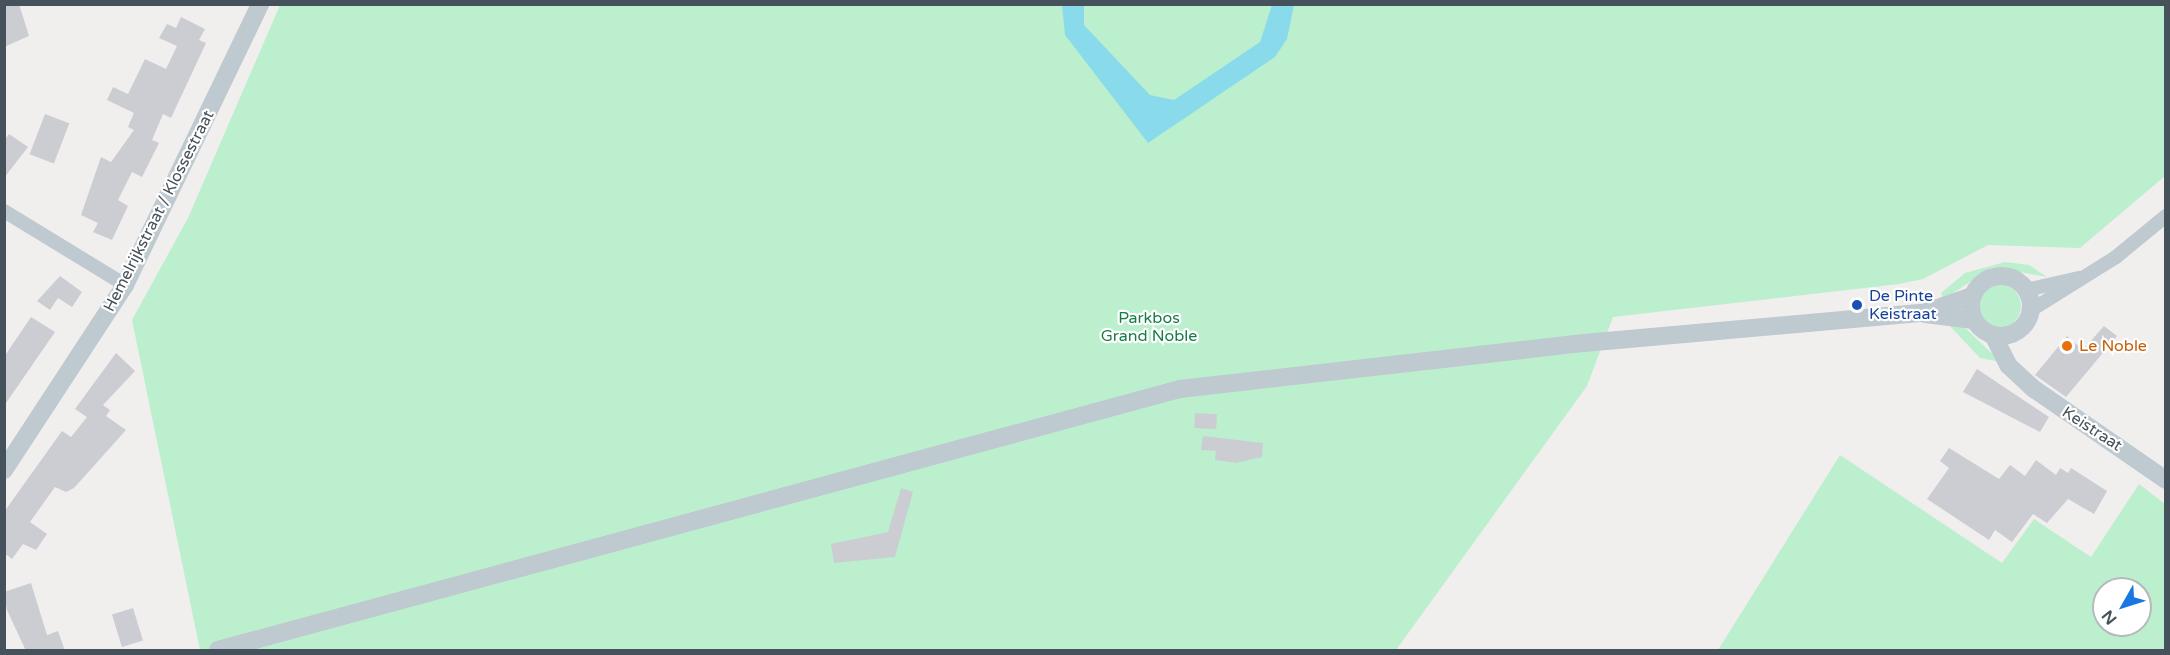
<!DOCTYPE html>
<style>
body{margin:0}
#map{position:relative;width:2170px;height:655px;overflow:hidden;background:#f1eeee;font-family:"Varela Round",sans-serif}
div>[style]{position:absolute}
.green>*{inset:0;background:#bcefce}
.round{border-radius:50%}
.water>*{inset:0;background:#89dbec}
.building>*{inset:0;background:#cbcdd3;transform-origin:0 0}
.minor>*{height:14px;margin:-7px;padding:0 7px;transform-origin:7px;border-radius:7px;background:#bec9d0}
.tertiary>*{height:18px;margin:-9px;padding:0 9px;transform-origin:9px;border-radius:9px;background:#bec9d0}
.tertiary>.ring{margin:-9px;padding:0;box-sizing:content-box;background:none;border:18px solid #bec9d0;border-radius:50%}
.dots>*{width:16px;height:16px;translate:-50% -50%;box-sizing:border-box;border:3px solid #fff;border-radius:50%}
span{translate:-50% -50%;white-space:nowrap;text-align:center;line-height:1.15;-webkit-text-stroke:4.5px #fff;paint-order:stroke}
.street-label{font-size:16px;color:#46525b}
.transit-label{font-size:16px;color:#164399}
.left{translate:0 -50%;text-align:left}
.park-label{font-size:16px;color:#177d46}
.food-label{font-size:16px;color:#c56008}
.frame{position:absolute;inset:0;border:6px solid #46525b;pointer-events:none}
.north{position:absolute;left:2092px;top:577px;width:60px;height:60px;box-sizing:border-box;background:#fff;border:2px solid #b5babd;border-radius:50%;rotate:231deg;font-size:16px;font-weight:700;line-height:24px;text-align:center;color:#46525b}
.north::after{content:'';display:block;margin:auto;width:21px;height:27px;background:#1978e0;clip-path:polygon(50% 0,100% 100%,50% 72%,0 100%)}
</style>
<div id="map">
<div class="green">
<i style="clip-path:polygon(280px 5px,2165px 5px,2165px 176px,2080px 248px,1988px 245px,1923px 279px,1899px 284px,1613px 317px,1587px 386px,1396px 650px,200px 650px,132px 320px,188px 218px)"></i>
<i style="clip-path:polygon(2005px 262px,2029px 265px,2047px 277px,1992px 267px,1943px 300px,1941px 293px,1965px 273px)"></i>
<i class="round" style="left:1977px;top:284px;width:44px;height:44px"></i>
<i style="clip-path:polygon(1948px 324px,1964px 327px,2001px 362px,1980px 358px)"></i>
<i style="clip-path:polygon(evenodd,1840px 455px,2002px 563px,2034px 519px,2091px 557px,2139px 484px,2165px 504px,2165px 650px,1718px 650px,1840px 455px,2104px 589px,2140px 589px,2140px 625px,2104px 625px,2104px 589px)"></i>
</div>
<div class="water">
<i style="clip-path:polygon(1062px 5px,1084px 5px,1084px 25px,1150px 95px,1174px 100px,1260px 42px,1272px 5px,1294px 5px,1287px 39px,1275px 57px,1148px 143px,1065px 35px)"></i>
</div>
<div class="building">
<i style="clip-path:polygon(4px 4px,19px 4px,29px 36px,4px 47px)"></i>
<i style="clip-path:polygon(181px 17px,205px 29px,199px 40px,206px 43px,171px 118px,163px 114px,152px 140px,159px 143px,142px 177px,132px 172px,118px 200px,128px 206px,112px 240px,93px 232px,98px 223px,81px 215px,101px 157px,111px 162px,134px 130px,128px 127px,134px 113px,107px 100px,113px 87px,128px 94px,145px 59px,166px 69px,177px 46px,159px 38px,167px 24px,176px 28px)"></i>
<i style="left:45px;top:114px;width:26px;height:43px;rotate:21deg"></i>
<i style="clip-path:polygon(9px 134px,28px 147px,4px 178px,4px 141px)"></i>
<i style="clip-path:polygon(60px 276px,82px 292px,72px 307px,58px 298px,50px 310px,37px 301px)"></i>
<i style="clip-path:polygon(31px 317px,55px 332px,4px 406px,4px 357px)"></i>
<i style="clip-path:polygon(2104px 326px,2117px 336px,2066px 397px,2035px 375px,2067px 336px,2083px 350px)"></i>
<i style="clip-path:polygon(116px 353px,135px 371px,103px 405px,110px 410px,106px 416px,126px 430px,74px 488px,66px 492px,55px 487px,30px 522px,47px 534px,36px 550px,23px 544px,12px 559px,4px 553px,4px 512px,62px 431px,71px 437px,87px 417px,75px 409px)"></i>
<i style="clip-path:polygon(1977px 369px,2049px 417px,2040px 432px,1963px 392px)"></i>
<i style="left:1195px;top:413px;width:22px;height:15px;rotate:3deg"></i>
<i style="clip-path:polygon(1203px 436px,1263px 443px,1262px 457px,1236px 463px,1215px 460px,1216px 451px,1201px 450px)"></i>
<i style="clip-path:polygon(1949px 448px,1999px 479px,2010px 465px,2025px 476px,2036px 460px,2056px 475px,2060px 468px,2068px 473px,2071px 468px,2107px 491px,2094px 514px,2068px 499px,2047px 523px,2033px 514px,2012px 542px,1995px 530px,1989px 540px,1927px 499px,1949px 468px,1940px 461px)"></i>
<i style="clip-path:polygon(901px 488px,913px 492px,895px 557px,834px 563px,831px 544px,888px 532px)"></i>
<i style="clip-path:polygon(31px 583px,47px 635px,58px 631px,65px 651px,26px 651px,7px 610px,4px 592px)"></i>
<i style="left:133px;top:608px;width:34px;height:22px;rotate:73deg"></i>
</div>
<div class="minor">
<i style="left:4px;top:211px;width:142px;rotate:31.4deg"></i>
<i style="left:2026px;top:290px;width:54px;rotate:-12.8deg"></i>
<i style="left:2031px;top:310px;width:100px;rotate:-31.9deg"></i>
<i style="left:2116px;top:257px;width:65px;rotate:-39.4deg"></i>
</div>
<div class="tertiary">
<i class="ring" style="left:1971px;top:276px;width:42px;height:42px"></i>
<i style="left:1925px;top:314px;width:49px;rotate:7deg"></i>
<i style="left:1993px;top:335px;width:34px;rotate:63deg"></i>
<i style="left:2008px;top:365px;width:35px;rotate:43deg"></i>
<i style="left:2034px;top:389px;width:160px;rotate:34.6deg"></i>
<i style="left:4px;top:470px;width:221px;rotate:-56.8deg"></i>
<i style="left:125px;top:285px;width:312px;rotate:-64.3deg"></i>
<i style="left:218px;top:650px;width:997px;rotate:-15.18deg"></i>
<i style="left:1180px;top:389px;width:407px;rotate:-6.5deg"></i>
<i style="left:1584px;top:343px;width:340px;rotate:-5.1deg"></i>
<i style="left:1923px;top:313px;width:52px;rotate:-19.1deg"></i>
</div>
<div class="dots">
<i style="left:1857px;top:305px;background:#1a4fb4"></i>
<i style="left:2067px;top:346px;background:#e8710a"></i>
</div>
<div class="street-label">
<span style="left:159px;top:211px;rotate:-63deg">Hemelrijkstraat / Klossestraat</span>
<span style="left:2092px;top:429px;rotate:33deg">Keistraat</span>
</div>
<div class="transit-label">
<span class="left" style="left:1869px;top:305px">De Pinte<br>Keistraat</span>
</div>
<div class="park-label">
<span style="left:1149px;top:327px">Parkbos<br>Grand Noble</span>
</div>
<div class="food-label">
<span class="left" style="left:2079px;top:346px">Le Noble</span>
</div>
<div class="frame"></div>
<div class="north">N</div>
</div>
